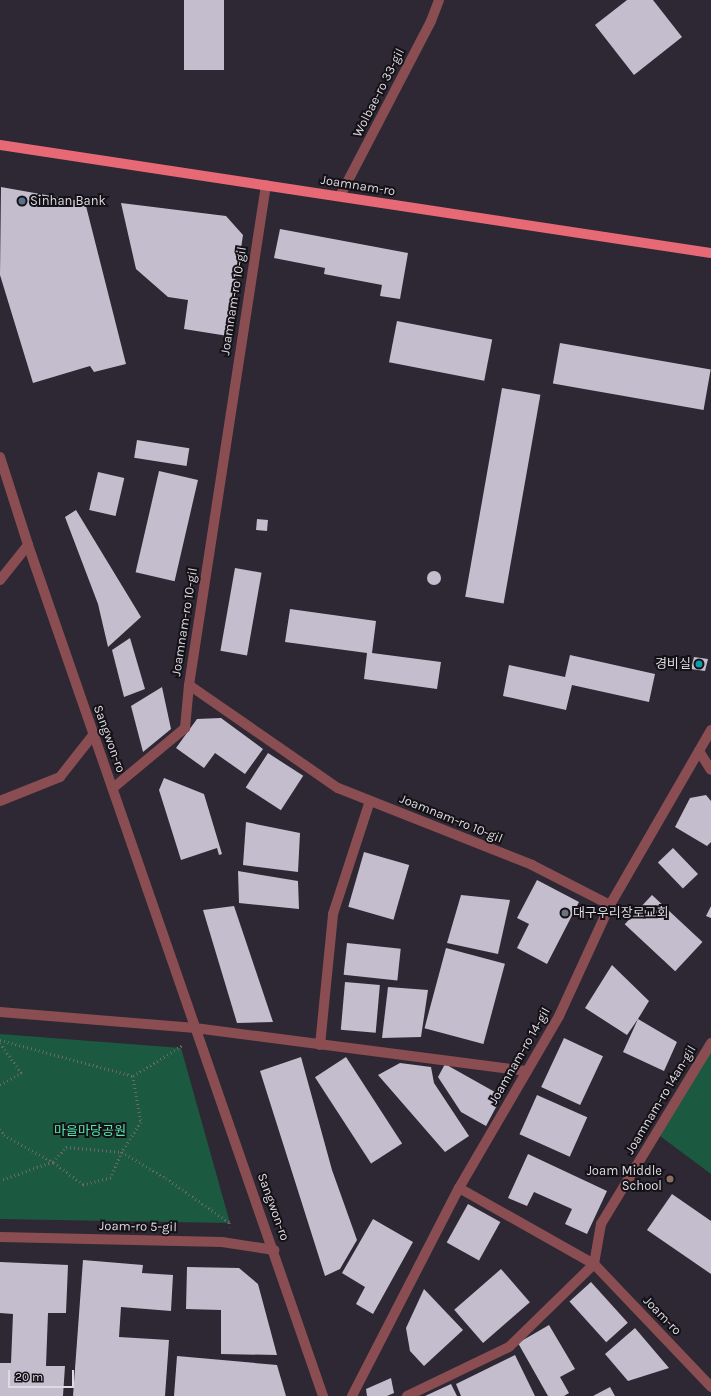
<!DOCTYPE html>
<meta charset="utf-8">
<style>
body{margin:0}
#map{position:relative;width:711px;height:1396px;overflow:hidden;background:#2d2834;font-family:Karla,"Noto Sans KR",sans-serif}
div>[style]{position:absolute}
.green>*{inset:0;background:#1b5a41}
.building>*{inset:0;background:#c4bdcd;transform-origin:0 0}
.round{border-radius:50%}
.path>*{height:2.5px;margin-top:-1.25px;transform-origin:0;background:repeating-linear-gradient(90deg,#6b6771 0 1px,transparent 0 4px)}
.minor>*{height:10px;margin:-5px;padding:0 5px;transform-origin:5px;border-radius:5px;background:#8a4d51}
.major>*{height:10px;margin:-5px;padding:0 5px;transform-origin:5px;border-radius:5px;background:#e76976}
.dots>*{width:11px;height:11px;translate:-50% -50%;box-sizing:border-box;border:2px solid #141217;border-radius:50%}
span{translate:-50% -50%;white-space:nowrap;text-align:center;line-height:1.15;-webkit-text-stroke:4px #141217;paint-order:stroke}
.street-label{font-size:13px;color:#dedae2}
.poi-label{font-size:13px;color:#dedae2}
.left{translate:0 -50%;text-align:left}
.right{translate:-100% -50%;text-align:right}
.park-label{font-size:13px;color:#54ebaf}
.scale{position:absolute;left:8px;top:1370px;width:66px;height:18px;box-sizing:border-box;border:2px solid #dedae2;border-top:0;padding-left:5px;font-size:12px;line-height:14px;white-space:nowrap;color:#dedae2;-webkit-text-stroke:3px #141217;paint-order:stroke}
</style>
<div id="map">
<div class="green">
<i style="clip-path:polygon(0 1034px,181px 1048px,230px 1223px,0 1219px)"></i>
<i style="clip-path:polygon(711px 1043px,711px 1174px,656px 1133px)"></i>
</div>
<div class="building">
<i style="left:184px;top:0;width:40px;height:70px"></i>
<i style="clip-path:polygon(627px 0,653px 0,682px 37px,634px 75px,595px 25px)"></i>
<i style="clip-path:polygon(1px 187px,85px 202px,126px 364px,94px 372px,90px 366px,33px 383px,0 275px)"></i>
<i style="clip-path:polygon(121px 203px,226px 216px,243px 235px,228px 336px,184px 329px,188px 300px,168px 297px,136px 269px)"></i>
<i style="clip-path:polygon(280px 229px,408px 253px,400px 299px,380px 296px,382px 285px,324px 274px,325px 268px,274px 258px)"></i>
<i style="left:397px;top:321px;width:97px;height:42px;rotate:11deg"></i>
<i style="left:560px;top:343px;width:153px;height:41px;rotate:10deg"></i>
<i style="left:502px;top:388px;width:39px;height:212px;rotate:10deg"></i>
<i style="left:137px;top:440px;width:53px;height:18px;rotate:9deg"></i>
<i style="left:159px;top:471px;width:40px;height:104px;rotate:13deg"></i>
<i style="left:98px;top:472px;width:27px;height:39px;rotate:13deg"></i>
<i style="clip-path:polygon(76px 510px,141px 617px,108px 647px,98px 604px,65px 517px)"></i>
<i style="left:257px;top:519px;width:11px;height:11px;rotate:5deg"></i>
<i style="left:235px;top:568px;width:27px;height:84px;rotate:10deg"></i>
<i class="round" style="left:427px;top:571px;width:14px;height:14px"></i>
<i style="clip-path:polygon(290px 609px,376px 621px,372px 653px,441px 662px,437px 689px,364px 679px,367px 653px,285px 642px)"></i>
<i style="clip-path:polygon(130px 638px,145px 689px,124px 697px,112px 650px)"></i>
<i style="clip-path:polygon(570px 655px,655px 674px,649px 702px,572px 685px,566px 710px,503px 696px,509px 665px,565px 677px)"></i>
<i style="clip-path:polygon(694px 657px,708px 659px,705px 671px,691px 669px)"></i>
<i style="clip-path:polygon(162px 687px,171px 729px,143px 752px,131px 706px)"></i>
<i style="clip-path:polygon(221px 718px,263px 749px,245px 774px,215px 753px,204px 768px,176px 748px,197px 719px)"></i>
<i style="left:268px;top:753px;width:42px;height:41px;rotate:33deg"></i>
<i style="clip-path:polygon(164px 778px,204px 794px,222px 854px,219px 855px,217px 848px,181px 860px,159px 790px)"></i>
<i style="clip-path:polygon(706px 795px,711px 801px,711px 842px,707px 846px,675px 827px,690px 798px)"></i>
<i style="clip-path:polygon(246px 822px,300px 833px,298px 872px,243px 865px)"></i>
<i style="left:673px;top:848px;width:36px;height:21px;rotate:46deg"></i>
<i style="left:364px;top:852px;width:47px;height:57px;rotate:16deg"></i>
<i style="clip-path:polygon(238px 871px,298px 881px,299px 909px,239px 903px)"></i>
<i style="clip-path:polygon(537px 880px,579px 902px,547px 964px,517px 948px,529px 924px,517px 918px)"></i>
<i style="clip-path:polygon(461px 895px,510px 900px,498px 954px,447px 943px)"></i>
<i style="left:652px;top:895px;width:69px;height:40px;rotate:43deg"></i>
<i style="clip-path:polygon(234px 906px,273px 1022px,237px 1023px,203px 910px)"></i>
<i style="clip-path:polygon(711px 906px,711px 918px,706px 916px)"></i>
<i style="left:347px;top:943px;width:54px;height:32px;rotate:6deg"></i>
<i style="left:446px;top:948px;width:61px;height:83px;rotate:15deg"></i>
<i style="clip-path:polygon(612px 965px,649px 1001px,638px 1019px,677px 1042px,664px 1071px,623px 1052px,638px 1019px,627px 1035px,585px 1008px)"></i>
<i style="left:345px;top:982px;width:35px;height:48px;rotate:5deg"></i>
<i style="clip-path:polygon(388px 987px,428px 990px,421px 1037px,382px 1038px)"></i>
<i style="left:564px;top:1038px;width:43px;height:54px;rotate:25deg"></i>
<i style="clip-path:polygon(301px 1057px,332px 1170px,357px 1240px,340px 1269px,325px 1276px,260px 1071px)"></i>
<i style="left:346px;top:1057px;width:103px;height:37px;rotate:57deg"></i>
<i style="clip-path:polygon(400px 1063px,431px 1067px,434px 1083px,469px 1136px,445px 1152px,378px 1075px)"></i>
<i style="clip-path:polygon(445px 1064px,502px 1096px,486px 1126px,461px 1112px,438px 1077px)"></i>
<i style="left:537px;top:1095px;width:55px;height:43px;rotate:24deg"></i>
<i style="clip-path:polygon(528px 1154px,607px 1191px,587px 1234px,565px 1224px,572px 1209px,534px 1192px,527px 1206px,508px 1198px)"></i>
<i style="clip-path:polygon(672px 1194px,711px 1221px,711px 1274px,647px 1230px)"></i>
<i style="left:468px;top:1204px;width:37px;height:44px;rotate:29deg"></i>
<i style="clip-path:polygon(373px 1219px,413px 1242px,373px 1314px,356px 1304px,365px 1287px,342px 1273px)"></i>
<i style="clip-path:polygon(83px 1260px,143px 1265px,142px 1273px,173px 1275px,171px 1311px,121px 1307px,119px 1337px,169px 1340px,165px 1396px,73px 1396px)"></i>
<i style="clip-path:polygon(0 1262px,68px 1265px,66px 1313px,48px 1313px,46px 1366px,65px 1366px,63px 1396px,0 1396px,0 1363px,11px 1363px,13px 1314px,0 1313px)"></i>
<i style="clip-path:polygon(187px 1267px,239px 1268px,258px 1284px,277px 1355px,221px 1354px,221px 1310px,186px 1309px)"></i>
<i style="left:501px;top:1269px;width:44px;height:62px;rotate:49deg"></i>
<i style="left:591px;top:1282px;width:55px;height:29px;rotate:48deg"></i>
<i style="clip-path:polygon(424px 1289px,463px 1330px,424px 1366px,410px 1351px,406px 1328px)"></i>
<i style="clip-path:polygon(549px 1325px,575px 1369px,560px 1377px,569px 1393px,564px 1396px,548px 1396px,518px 1343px)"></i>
<i style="clip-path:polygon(635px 1328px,669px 1368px,628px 1381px,605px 1354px)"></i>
<i style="clip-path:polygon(515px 1355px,535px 1396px,461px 1396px,456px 1384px)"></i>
<i style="clip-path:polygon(177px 1356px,277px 1365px,286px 1396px,174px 1396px)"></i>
<i style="clip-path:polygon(391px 1378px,394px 1393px,387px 1396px,367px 1396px,366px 1389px)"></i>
<i style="clip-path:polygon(451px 1384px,457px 1396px,425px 1396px)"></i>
<i style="clip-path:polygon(610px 1387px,615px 1396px,593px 1396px)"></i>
</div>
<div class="path">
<i style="left:0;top:1040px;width:138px;rotate:15.1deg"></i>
<i style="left:133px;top:1076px;width:47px;rotate:80.1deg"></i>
<i style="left:141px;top:1122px;width:36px;rotate:122deg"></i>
<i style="left:122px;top:1152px;width:28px;rotate:113deg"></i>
<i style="left:111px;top:1178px;width:29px;rotate:166deg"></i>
<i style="left:83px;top:1185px;width:38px;rotate:-143deg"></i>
<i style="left:53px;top:1162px;width:56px;rotate:160.3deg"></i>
<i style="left:0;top:1043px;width:37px;rotate:54deg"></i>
<i style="left:22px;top:1073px;width:25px;rotate:151deg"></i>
<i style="left:133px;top:1076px;width:59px;rotate:-31.8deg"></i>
<i style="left:0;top:1129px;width:7px;rotate:56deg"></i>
<i style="left:4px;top:1135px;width:56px;rotate:28.9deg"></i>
<i style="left:53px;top:1162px;width:20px;rotate:-49deg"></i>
<i style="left:66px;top:1147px;width:56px;rotate:5.1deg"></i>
<i style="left:122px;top:1152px;width:51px;rotate:30.6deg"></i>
<i style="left:166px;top:1178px;width:78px;rotate:35.1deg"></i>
<i style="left:230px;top:1223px;width:4px;rotate:104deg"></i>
</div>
<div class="minor">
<i style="left:266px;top:185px;width:506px;rotate:98.75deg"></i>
<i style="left:189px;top:685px;width:181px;rotate:34.7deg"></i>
<i style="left:338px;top:788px;width:209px;rotate:21.6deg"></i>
<i style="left:532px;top:865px;width:88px;rotate:27.1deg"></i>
<i style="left:340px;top:196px;width:197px;rotate:-62.5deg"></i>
<i style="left:431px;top:21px;width:22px;rotate:-69deg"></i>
<i style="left:0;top:457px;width:92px;rotate:72.3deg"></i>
<i style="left:28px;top:545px;width:901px;rotate:70.88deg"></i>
<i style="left:0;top:580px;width:45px;rotate:-51.3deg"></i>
<i style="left:699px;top:751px;width:22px;rotate:58deg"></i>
<i style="left:113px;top:788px;width:94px;rotate:-39.8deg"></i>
<i style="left:185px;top:728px;width:43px;rotate:-84.7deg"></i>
<i style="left:0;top:801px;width:65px;rotate:-21.8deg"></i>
<i style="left:60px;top:777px;width:53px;rotate:-51.8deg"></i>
<i style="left:0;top:1012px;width:196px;rotate:4.7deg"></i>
<i style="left:195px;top:1028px;width:335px;rotate:7.4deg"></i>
<i style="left:320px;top:1045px;width:132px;rotate:-84.3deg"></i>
<i style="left:333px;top:914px;width:119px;rotate:-71.9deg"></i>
<i style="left:459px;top:1188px;width:155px;rotate:29.4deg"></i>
<i style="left:594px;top:1264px;width:170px;rotate:46.4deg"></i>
<i style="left:0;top:1237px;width:222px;rotate:1.3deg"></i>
<i style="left:222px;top:1242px;width:53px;rotate:8.7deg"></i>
<i style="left:352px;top:1396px;width:234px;rotate:-62.8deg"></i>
<i style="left:459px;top:1188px;width:199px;rotate:-59.8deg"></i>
<i style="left:559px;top:1016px;width:122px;rotate:-65.3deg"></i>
<i style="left:610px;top:905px;width:202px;rotate:-60deg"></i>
<i style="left:407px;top:1396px;width:113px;rotate:-25.7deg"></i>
<i style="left:509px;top:1347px;width:119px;rotate:-44.3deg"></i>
<i style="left:594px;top:1264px;width:41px;rotate:-80.1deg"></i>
<i style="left:601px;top:1224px;width:212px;rotate:-58.7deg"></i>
</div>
<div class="major">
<i style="left:0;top:145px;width:719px;rotate:8.64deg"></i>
</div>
<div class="dots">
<i style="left:22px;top:201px;background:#5c6f8a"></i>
<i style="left:699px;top:664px;background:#0f9aa8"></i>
<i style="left:565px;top:913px;background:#6b7280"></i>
<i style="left:670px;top:1179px;background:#8d6e63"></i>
</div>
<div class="street-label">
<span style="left:379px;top:93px;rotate:-63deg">Wolbae-ro 33-gil</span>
<span style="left:358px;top:186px;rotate:9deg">Joamnam-ro</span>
<span style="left:234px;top:301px;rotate:-81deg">Joamnam-ro 10-gil</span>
<span style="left:185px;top:622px;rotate:-81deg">Joamnam-ro 10-gil</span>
<span style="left:109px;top:739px;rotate:70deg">Sangwon-ro</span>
<span style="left:451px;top:819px;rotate:22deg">Joamnam-ro 10-gil</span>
<span style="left:520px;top:1056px;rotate:-60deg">Joamnam-ro 14-gil</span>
<span style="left:661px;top:1100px;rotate:-59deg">Joamnam-ro 14an-gil</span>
<span style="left:273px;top:1207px;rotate:70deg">Sangwon-ro</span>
<span style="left:138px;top:1227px;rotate:1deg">Joam-ro 5-gil</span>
<span style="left:662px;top:1316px;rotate:46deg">Joam-ro</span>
</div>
<div class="poi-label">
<span class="left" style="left:30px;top:201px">Sinhan Bank</span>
<span class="right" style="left:691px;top:664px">경비실</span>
<span class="left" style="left:573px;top:913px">대구우리장로교회</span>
<span class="right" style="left:662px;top:1179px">Joam Middle<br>School</span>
</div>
<div class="park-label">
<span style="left:90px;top:1131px">마을마당공원</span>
</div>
<div class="scale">20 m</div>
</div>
